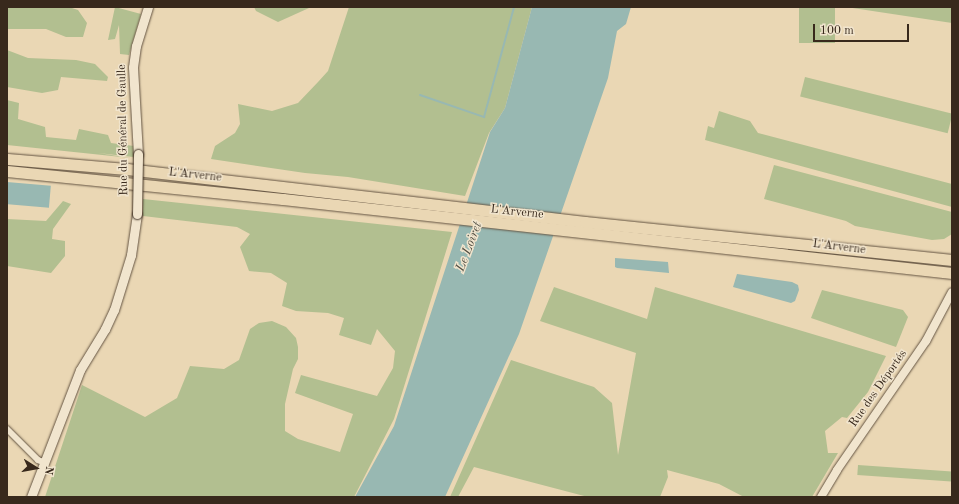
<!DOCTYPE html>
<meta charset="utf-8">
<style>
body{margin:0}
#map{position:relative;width:959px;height:504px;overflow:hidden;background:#ead7b4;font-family:"Old Standard TT",serif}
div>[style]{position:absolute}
.green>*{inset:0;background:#b2bf90;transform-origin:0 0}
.water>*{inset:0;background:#98b8b2;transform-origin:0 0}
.stream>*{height:2px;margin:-1px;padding:0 1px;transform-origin:1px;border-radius:1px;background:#98b8b2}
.roads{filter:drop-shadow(0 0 1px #645442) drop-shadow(0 0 1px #645442)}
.minor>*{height:6px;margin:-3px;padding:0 3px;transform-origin:3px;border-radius:3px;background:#f1e5ce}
.tertiary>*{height:8px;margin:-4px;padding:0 4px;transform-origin:4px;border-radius:4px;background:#f1e5ce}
.secondary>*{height:9px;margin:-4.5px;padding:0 4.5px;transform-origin:4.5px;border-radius:4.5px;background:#f1e5ce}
.motorway>*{height:11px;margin:-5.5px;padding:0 5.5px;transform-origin:5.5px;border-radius:5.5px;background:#ead7b4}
.bridges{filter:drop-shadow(0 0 1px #38291c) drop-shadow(0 0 1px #38291c)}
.secondary-bridge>*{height:9px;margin:-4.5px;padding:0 4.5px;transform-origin:4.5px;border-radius:4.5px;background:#f1e5ce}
span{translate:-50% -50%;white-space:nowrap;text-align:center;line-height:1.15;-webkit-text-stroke:3px #f1e5ce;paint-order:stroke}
.street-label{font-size:12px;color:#38291c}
.water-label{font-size:13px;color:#504d42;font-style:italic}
.frame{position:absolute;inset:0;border:8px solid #38291c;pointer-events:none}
.north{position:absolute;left:16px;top:448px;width:40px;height:40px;-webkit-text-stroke:3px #f1e5ce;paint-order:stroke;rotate:101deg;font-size:11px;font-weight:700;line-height:16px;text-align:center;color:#38291c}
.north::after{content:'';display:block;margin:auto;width:14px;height:18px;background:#38291c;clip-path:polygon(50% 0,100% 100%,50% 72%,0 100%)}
.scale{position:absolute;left:813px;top:24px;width:96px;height:18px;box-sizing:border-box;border:2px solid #38291c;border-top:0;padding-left:5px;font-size:12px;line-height:14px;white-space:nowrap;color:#38291c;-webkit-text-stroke:3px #f1e5ce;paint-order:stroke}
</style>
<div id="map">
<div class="green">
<i style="clip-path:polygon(7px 7px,69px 7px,78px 10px,87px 23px,83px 37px,66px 37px,46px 29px,7px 29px)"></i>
<i style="clip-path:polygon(115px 7px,141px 14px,129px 55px,120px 54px,119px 25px,115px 39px,108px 40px)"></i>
<i style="clip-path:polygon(254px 7px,309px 7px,309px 8px,278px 22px,256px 11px)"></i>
<i style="clip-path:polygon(349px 7px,532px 7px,505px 108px,489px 133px,465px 196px,348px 177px,305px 173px,211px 159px,215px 146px,235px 133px,240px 124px,238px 104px,272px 111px,298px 103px,318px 82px,328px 71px)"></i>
<i style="left:799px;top:7px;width:36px;height:36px"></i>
<i style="clip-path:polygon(846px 7px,952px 7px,952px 23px)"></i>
<i style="clip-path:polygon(7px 50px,28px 58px,76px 60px,95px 64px,108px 77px,107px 81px,61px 77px,58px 90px,42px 93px,7px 87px)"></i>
<i style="left:805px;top:77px;width:152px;height:20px;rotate:14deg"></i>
<i style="clip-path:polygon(7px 100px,19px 103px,18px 119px,45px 127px,46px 137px,76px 140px,79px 129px,108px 135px,111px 143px,134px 146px,133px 157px,98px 153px,131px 158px,7px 145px)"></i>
<i style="clip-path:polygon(719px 111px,750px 121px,758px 133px,952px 184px,952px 207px,705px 140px,708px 126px,714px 128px)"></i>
<i style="clip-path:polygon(774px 165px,952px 212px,952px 234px,944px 239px,932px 240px,855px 226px,846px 221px,764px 199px)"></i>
<i style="clip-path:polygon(143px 199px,452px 232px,394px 419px,354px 497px,45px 497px,82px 385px,145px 417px,177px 398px,190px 366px,224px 369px,239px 360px,250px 329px,259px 323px,272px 321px,286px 327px,296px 338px,298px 347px,298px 359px,293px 369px,285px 404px,285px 431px,298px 439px,340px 452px,353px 414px,295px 393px,301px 375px,377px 396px,393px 368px,395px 351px,377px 329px,371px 345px,339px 335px,344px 318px,328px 313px,296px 311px,282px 306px,287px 283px,271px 273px,249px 271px,240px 247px,250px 234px,237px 227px,143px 216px)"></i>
<i style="clip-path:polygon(63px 201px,71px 204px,53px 229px,52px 239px,65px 241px,65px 256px,51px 273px,7px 266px,7px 219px,46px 221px)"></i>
<i style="clip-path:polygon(554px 287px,647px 319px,655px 287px,886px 356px,868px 392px,847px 418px,842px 417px,825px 431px,828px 453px,838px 453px,812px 497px,744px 497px,719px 484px,667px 470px,668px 477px,660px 497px,588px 497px,474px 467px,458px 497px,450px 497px,511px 360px,594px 387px,612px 403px,618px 455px,636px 353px,540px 321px)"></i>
<i style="clip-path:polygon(822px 290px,903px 310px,908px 317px,896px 347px,811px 318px)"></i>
<i style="left:858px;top:465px;width:94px;height:10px;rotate:4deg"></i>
</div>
<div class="water">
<i style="clip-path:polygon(532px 7px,631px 7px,626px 24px,617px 31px,608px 78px,519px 334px,445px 497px,355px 497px,394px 426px,490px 132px,505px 108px)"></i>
<i style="left:7px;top:182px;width:44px;height:22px;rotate:5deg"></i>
<i style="clip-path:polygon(615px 258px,668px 262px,669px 273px,617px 268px,615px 267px)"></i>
<i style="clip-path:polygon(737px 274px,792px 282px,798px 285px,799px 290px,795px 301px,791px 303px,733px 287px)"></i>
</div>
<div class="stream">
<i style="left:420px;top:95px;width:68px;rotate:19deg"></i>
<i style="left:484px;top:117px;width:114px;rotate:-74.7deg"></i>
</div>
<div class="roads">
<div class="minor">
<i style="left:7px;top:429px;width:44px;rotate:45deg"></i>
<i style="left:38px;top:460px;width:5px;rotate:22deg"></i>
</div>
<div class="tertiary">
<i style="left:821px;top:497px;width:31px;rotate:-59deg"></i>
<i style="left:837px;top:470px;width:157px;rotate:-55.4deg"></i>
<i style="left:926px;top:341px;width:55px;rotate:-62deg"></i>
</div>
<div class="secondary">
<i style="left:138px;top:154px;width:87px;rotate:-93.3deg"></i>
<i style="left:133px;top:67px;width:21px;rotate:-82deg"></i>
<i style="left:136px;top:46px;width:41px;rotate:-72.9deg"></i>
<i style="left:31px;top:497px;width:136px;rotate:-68.9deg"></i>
<i style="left:80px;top:370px;width:48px;rotate:-58.6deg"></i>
<i style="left:105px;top:329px;width:21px;rotate:-65deg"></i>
<i style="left:114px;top:310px;width:58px;rotate:-72.8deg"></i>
<i style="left:131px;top:255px;width:41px;rotate:-81.7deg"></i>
</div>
<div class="motorway">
<i style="left:7px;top:159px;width:120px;rotate:4.8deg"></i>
<i style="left:127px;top:169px;width:461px;rotate:6.6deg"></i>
<i style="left:585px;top:222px;width:369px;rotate:5.9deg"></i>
<i style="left:7px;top:171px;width:277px;rotate:5.8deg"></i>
<i style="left:283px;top:199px;width:673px;rotate:6.31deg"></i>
</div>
</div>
<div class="bridges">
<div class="secondary-bridge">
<i style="left:137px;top:214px;width:60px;rotate:-89deg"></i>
</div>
</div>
<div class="street-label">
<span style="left:124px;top:130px;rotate:-91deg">Rue du Général de Gaulle</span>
<span style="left:195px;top:176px;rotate:6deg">L'Arverne</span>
<span style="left:517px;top:213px;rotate:6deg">L'Arverne</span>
<span style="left:839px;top:248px;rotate:7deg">L'Arverne</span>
<span style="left:879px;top:389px;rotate:-55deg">Rue des Déportés</span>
</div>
<div class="water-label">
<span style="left:470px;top:247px;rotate:-69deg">Le Loiret</span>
</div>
<div class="frame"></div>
<div class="north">N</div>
<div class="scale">100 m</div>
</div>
